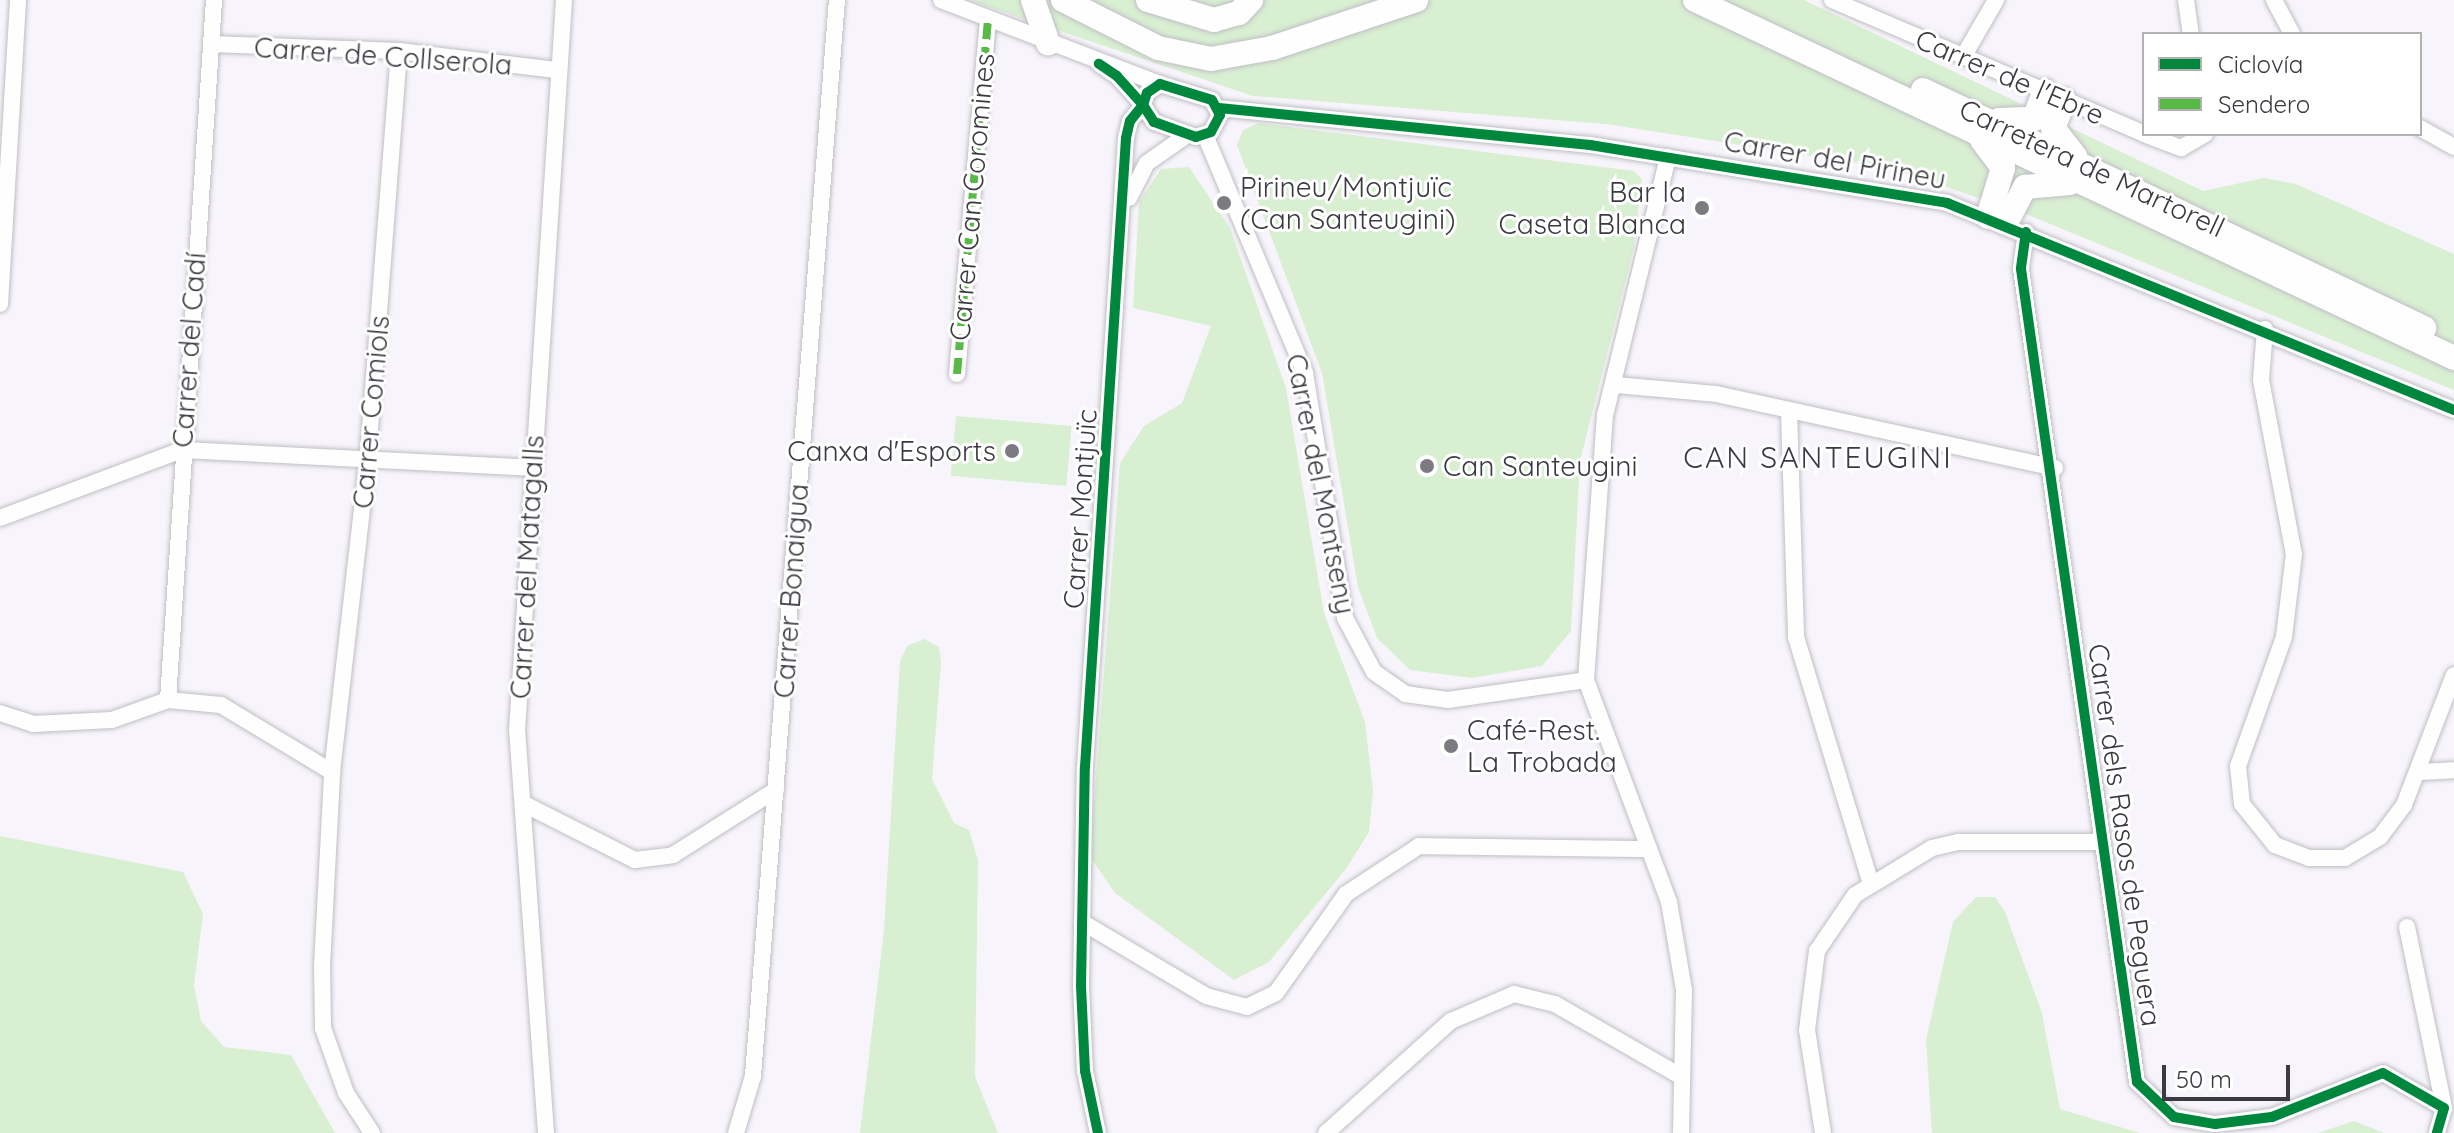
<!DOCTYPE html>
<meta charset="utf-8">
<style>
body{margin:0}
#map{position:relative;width:2454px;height:1133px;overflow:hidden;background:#f7f5fb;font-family:Quicksand,sans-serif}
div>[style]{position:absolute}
.green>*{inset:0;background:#d8efd2;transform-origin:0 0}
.roads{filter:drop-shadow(0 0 2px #c0bec4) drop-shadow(0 0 2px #c0bec4)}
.minor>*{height:16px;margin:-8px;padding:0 8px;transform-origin:8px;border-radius:8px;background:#fefefe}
.secondary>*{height:24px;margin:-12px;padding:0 12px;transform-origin:12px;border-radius:12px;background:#fefefe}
.quiet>*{height:8px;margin-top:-4px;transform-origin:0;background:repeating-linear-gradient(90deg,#58b947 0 16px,transparent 0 24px)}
.cycleway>*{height:10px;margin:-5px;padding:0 5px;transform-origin:5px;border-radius:5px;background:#00873e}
.dots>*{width:22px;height:22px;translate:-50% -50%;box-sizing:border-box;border:4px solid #fff;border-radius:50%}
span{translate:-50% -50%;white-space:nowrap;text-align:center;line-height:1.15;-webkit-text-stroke:6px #fff;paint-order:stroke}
.street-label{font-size:28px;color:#3c3a41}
.poi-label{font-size:28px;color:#3c3a41}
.left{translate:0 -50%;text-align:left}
.right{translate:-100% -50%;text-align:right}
.neighbourhood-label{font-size:30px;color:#3c3a41;letter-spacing:2px}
.legend{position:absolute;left:2142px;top:32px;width:280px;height:104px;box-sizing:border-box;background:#fff;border:2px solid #b1b0b3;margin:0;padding:10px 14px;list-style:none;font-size:24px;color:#3c3a41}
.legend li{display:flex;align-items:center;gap:16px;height:40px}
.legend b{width:40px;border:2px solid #b1b0b3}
.scale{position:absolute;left:2162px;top:1065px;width:128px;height:36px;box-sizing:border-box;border:4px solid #3c3a41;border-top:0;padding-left:10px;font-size:24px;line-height:28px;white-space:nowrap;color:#3c3a41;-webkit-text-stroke:6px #fff;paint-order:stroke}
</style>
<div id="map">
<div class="green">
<i style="clip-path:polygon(968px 0,1804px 0,2203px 191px,2264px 178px,2296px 184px,2454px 254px,2454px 390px,2026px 214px,1890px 168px,1606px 124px,1253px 96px)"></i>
<i style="clip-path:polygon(1259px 123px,1634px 171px,1642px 179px,1634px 247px,1580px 461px,1571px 631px,1542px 666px,1472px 678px,1410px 670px,1377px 638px,1358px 587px,1322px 373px,1237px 145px,1243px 130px)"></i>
<i style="clip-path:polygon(1189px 167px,1230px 228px,1286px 388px,1324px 613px,1365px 722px,1373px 791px,1369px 832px,1346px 869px,1269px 962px,1234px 980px,1115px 893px,1090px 857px,1120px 463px,1144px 426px,1182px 403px,1211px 326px,1133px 308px,1139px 202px,1161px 169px)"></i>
<i style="left:956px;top:416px;width:116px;height:60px;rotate:5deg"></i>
<i style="clip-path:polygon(924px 639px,939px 647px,941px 662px,932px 779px,954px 823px,969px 830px,978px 860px,975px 1077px,998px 1133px,860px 1133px,884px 930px,900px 661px,907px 646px)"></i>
<i style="clip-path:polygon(0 836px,183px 872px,203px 914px,194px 985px,201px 1021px,224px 1047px,291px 1055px,335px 1133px,0 1133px)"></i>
<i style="clip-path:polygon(1976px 897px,1995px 897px,2005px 912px,2042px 1013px,2060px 1109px,2140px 1133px,1932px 1133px,1926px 1040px,1953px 922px)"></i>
<i style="clip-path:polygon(2354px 1121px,2384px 1133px,2318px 1133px)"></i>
</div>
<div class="roads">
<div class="minor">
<i style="left:941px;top:0;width:235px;rotate:21deg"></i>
<i style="left:1832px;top:0;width:340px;rotate:23.2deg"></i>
<i style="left:2186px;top:0;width:34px;rotate:82deg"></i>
<i style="left:2274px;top:0;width:38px;rotate:62deg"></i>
<i style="left:211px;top:44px;width:188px;rotate:2.1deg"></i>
<i style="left:399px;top:51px;width:158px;rotate:6.9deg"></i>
<i style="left:1963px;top:57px;width:66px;rotate:-59.9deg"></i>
<i style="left:1219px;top:108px;width:373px;rotate:5.7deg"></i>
<i style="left:1590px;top:145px;width:362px;rotate:9.2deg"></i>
<i style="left:1947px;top:203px;width:548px;rotate:22.21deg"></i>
<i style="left:2420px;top:128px;width:39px;rotate:29deg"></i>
<i style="left:2144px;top:134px;width:40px;rotate:21deg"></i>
<i style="left:2181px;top:148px;width:28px;rotate:-30deg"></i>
<i style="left:1205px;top:135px;width:258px;rotate:67.2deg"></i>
<i style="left:1305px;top:373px;width:248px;rotate:80.7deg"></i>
<i style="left:1345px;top:618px;width:61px;rotate:61.8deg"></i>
<i style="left:1374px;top:672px;width:38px;rotate:35deg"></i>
<i style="left:1405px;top:694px;width:43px;rotate:7.9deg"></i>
<i style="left:1448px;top:700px;width:139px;rotate:-8.2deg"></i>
<i style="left:1668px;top:157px;width:266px;rotate:103.7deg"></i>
<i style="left:1605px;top:415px;width:266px;rotate:94.1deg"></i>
<i style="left:1586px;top:680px;width:237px;rotate:69.5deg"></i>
<i style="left:1669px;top:902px;width:89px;rotate:80.3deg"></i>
<i style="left:1684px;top:990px;width:143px;rotate:91.2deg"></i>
<i style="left:1129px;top:198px;width:39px;rotate:-63deg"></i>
<i style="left:1147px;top:163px;width:49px;rotate:-35deg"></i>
<i style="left:2026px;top:232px;width:37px;rotate:98deg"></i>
<i style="left:2021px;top:269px;width:821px;rotate:81.88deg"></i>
<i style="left:2137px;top:1082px;width:51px;rotate:43.4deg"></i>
<i style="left:2174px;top:1117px;width:42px;rotate:9.7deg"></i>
<i style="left:2215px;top:1124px;width:57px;rotate:-7deg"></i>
<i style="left:2272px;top:1117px;width:119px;rotate:-21.6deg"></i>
<i style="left:2383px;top:1073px;width:70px;rotate:29.8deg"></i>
<i style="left:2444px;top:1108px;width:26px;rotate:106deg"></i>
<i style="left:0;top:304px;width:305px;rotate:-86.6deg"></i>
<i style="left:2265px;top:329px;width:51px;rotate:94.5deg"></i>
<i style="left:2261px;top:380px;width:177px;rotate:79.3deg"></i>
<i style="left:2294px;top:554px;width:84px;rotate:96.9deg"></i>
<i style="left:2284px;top:637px;width:137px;rotate:109.6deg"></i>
<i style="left:2238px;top:766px;width:38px;rotate:84deg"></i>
<i style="left:2242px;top:804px;width:53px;rotate:51.2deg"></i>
<i style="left:2275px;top:845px;width:36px;rotate:21deg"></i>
<i style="left:2309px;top:858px;width:36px"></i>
<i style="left:2345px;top:858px;width:41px;rotate:-31deg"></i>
<i style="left:2380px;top:837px;width:40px;rotate:-53deg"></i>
<i style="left:2404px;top:805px;width:139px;rotate:-69deg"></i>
<i style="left:957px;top:374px;width:355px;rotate:-85deg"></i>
<i style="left:1616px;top:385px;width:100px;rotate:5.1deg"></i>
<i style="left:1716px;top:394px;width:347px;rotate:12.3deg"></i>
<i style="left:1789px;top:411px;width:226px;rotate:88.2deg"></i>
<i style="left:1796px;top:637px;width:255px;rotate:73.1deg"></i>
<i style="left:0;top:518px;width:194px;rotate:-20.5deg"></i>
<i style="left:182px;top:450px;width:351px;rotate:2.9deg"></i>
<i style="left:168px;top:700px;width:702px;rotate:-86.24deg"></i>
<i style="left:0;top:713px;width:35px;rotate:18deg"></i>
<i style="left:33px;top:724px;width:79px;rotate:-2.9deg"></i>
<i style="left:112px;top:720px;width:59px;rotate:-19.7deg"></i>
<i style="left:168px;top:700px;width:53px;rotate:5.4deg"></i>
<i style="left:221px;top:705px;width:130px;rotate:31.1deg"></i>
<i style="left:2420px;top:772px;width:34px;rotate:-3deg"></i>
<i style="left:526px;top:805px;width:122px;rotate:26.8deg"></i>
<i style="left:635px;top:860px;width:38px;rotate:-7deg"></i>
<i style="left:673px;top:855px;width:122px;rotate:-32.3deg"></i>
<i style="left:1082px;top:922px;width:144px;rotate:30.8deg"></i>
<i style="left:1206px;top:996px;width:42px;rotate:15deg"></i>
<i style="left:1247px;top:1007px;width:32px;rotate:-26deg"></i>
<i style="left:1276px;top:993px;width:121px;rotate:-54.7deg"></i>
<i style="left:1346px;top:894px;width:87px;rotate:-33.3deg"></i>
<i style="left:1419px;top:846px;width:229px;rotate:0.8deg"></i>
<i style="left:2407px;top:927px;width:185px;rotate:78.4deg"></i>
<i style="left:372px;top:1133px;width:48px;rotate:-123deg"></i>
<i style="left:346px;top:1093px;width:69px;rotate:-109.5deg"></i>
<i style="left:323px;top:1028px;width:62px;rotate:-90.9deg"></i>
<i style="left:322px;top:966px;width:194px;rotate:-87deg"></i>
<i style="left:332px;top:772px;width:319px;rotate:-83.5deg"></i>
<i style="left:368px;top:455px;width:405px;rotate:-85.6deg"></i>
<i style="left:546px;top:1133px;width:403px;rotate:-94.1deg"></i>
<i style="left:517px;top:731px;width:733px;rotate:-86.32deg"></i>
<i style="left:736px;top:1133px;width:59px;rotate:-73.4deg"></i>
<i style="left:753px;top:1076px;width:1079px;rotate:-85.54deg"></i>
<i style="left:1098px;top:1133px;width:63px;rotate:-101.8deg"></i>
<i style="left:1085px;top:1071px;width:85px;rotate:-92.7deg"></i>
<i style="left:1081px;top:986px;width:219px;rotate:-89deg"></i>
<i style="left:1085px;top:767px;width:630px;rotate:-86.27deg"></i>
<i style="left:1126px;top:138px;width:17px;rotate:-77deg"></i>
<i style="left:1130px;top:121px;width:21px;rotate:-51deg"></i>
<i style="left:1143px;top:105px;width:13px;rotate:-72deg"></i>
<i style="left:1147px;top:93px;width:16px;rotate:-35deg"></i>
<i style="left:1160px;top:84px;width:54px;rotate:17.1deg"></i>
<i style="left:1212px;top:100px;width:17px;rotate:62deg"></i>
<i style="left:1220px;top:115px;width:19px;rotate:118deg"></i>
<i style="left:1211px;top:132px;width:16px;rotate:162deg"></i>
<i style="left:1196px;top:137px;width:45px;rotate:-160.3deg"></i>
<i style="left:1154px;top:122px;width:20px;rotate:-123deg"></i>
<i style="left:1143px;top:105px;width:39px;rotate:-132deg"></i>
<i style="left:1117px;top:76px;width:22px;rotate:-146deg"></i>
<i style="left:1326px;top:1133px;width:168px;rotate:-41.9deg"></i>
<i style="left:1451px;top:1021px;width:69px;rotate:-23.2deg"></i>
<i style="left:1514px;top:994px;width:42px;rotate:13.7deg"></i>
<i style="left:1555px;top:1004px;width:144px;rotate:29.9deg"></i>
<i style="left:1823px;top:1133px;width:104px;rotate:-98.8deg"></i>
<i style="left:1807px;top:1030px;width:80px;rotate:-82.8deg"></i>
<i style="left:1817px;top:951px;width:68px;rotate:-55.8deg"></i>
<i style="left:1855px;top:895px;width:90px;rotate:-31.4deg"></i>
<i style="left:1932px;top:848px;width:27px;rotate:-13deg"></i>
<i style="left:1958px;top:842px;width:140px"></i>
</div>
<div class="secondary">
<i style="left:1033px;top:0;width:46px;rotate:70.8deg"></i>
<i style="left:1063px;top:0;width:106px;rotate:26.8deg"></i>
<i style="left:1158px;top:48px;width:54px;rotate:11.7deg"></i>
<i style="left:1211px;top:59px;width:62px;rotate:-10.2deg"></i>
<i style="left:1272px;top:48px;width:152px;rotate:-18.4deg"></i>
<i style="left:1148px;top:0;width:69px;rotate:16.9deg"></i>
<i style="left:1214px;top:20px;width:26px;rotate:-16deg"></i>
<i style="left:1239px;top:13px;width:18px;rotate:-47deg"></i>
<i style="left:1695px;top:0;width:839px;rotate:25.25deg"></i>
<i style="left:1923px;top:90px;width:555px;rotate:25.41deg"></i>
<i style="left:2064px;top:100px;width:30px;rotate:111deg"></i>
<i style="left:2053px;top:128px;width:36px;rotate:52deg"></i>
<i style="left:1999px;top:120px;width:35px;rotate:-2deg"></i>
<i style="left:2034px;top:119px;width:30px;rotate:-69deg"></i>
<i style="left:1982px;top:140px;width:35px;rotate:53deg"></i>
<i style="left:2003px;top:168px;width:51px;rotate:107deg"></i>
<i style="left:2006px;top:223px;width:41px;rotate:-62.2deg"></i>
<i style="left:2025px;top:187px;width:45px;rotate:-5.1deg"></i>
</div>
</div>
<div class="quiet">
<i style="left:957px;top:374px;width:355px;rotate:-85deg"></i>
</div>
<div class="cycleway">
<i style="left:1219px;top:108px;width:373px;rotate:5.7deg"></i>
<i style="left:1590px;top:145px;width:362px;rotate:9.2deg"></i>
<i style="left:1947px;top:203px;width:548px;rotate:22.21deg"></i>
<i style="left:2026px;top:232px;width:37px;rotate:98deg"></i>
<i style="left:2021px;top:269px;width:821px;rotate:81.88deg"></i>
<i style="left:2137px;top:1082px;width:51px;rotate:43.4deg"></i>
<i style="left:2174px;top:1117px;width:42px;rotate:9.7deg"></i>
<i style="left:2215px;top:1124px;width:57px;rotate:-7deg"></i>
<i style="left:2272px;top:1117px;width:119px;rotate:-21.6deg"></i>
<i style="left:2383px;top:1073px;width:70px;rotate:29.8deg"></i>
<i style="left:2444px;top:1108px;width:26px;rotate:106deg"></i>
<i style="left:1098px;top:1133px;width:63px;rotate:-101.8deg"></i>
<i style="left:1085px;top:1071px;width:85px;rotate:-92.7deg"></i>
<i style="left:1081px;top:986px;width:219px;rotate:-89deg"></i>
<i style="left:1085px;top:767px;width:630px;rotate:-86.27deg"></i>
<i style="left:1126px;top:138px;width:17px;rotate:-77deg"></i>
<i style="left:1130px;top:121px;width:21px;rotate:-51deg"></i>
<i style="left:1143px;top:105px;width:13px;rotate:-72deg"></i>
<i style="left:1147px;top:93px;width:16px;rotate:-35deg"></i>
<i style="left:1160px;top:84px;width:54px;rotate:17.1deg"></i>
<i style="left:1212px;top:100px;width:17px;rotate:62deg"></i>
<i style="left:1220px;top:115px;width:19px;rotate:118deg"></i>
<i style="left:1211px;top:132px;width:16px;rotate:162deg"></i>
<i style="left:1196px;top:137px;width:45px;rotate:-160.3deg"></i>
<i style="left:1154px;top:122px;width:20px;rotate:-123deg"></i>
<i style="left:1143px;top:105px;width:39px;rotate:-132deg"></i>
<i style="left:1117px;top:76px;width:22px;rotate:-146deg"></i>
</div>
<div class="dots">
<i style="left:1224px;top:203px;background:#7d7b82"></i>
<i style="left:1702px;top:208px;background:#7d7b82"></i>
<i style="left:1012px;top:451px;background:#7d7b82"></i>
<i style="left:1427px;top:466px;background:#7d7b82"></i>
<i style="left:1451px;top:746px;background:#7d7b82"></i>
</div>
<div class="street-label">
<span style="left:383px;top:56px;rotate:4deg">Carrer de Collserola</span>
<span style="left:2010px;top:77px;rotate:23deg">Carrer de l'Ebre</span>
<span style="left:1835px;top:160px;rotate:10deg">Carrer del Pirineu</span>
<span style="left:2092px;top:168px;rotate:25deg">Carretera de Martorell</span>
<span style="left:972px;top:197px;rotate:-85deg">Carrer Can Coromines</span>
<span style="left:189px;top:350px;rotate:-86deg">Carrer del Cadí</span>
<span style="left:371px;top:412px;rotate:-85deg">Carrer Comiols</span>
<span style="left:1321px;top:484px;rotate:79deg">Carrer del Montseny</span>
<span style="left:1080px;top:509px;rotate:-86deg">Carrer Montjuïc</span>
<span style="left:527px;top:567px;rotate:-87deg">Carrer del Matagalls</span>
<span style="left:791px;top:591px;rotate:-86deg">Carrer Bonaigua</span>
<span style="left:2125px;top:835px;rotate:82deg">Carrer dels Rasos de Peguera</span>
</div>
<div class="poi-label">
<span class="left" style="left:1240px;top:203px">Pirineu/Montjuïc<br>(Can Santeugini)</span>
<span class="right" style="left:1686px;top:208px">Bar la<br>Caseta Blanca</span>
<span class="right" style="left:996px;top:451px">Canxa d'Esports</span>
<span class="left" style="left:1443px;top:466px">Can Santeugini</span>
<span class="left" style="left:1467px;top:746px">Café-Rest.<br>La Trobada</span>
</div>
<div class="neighbourhood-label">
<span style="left:1818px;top:457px">CAN SANTEUGINI</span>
</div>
<ul class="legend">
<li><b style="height:10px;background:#00873e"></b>Ciclovía</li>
<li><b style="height:10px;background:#58b947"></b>Sendero</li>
</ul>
<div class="scale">50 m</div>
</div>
